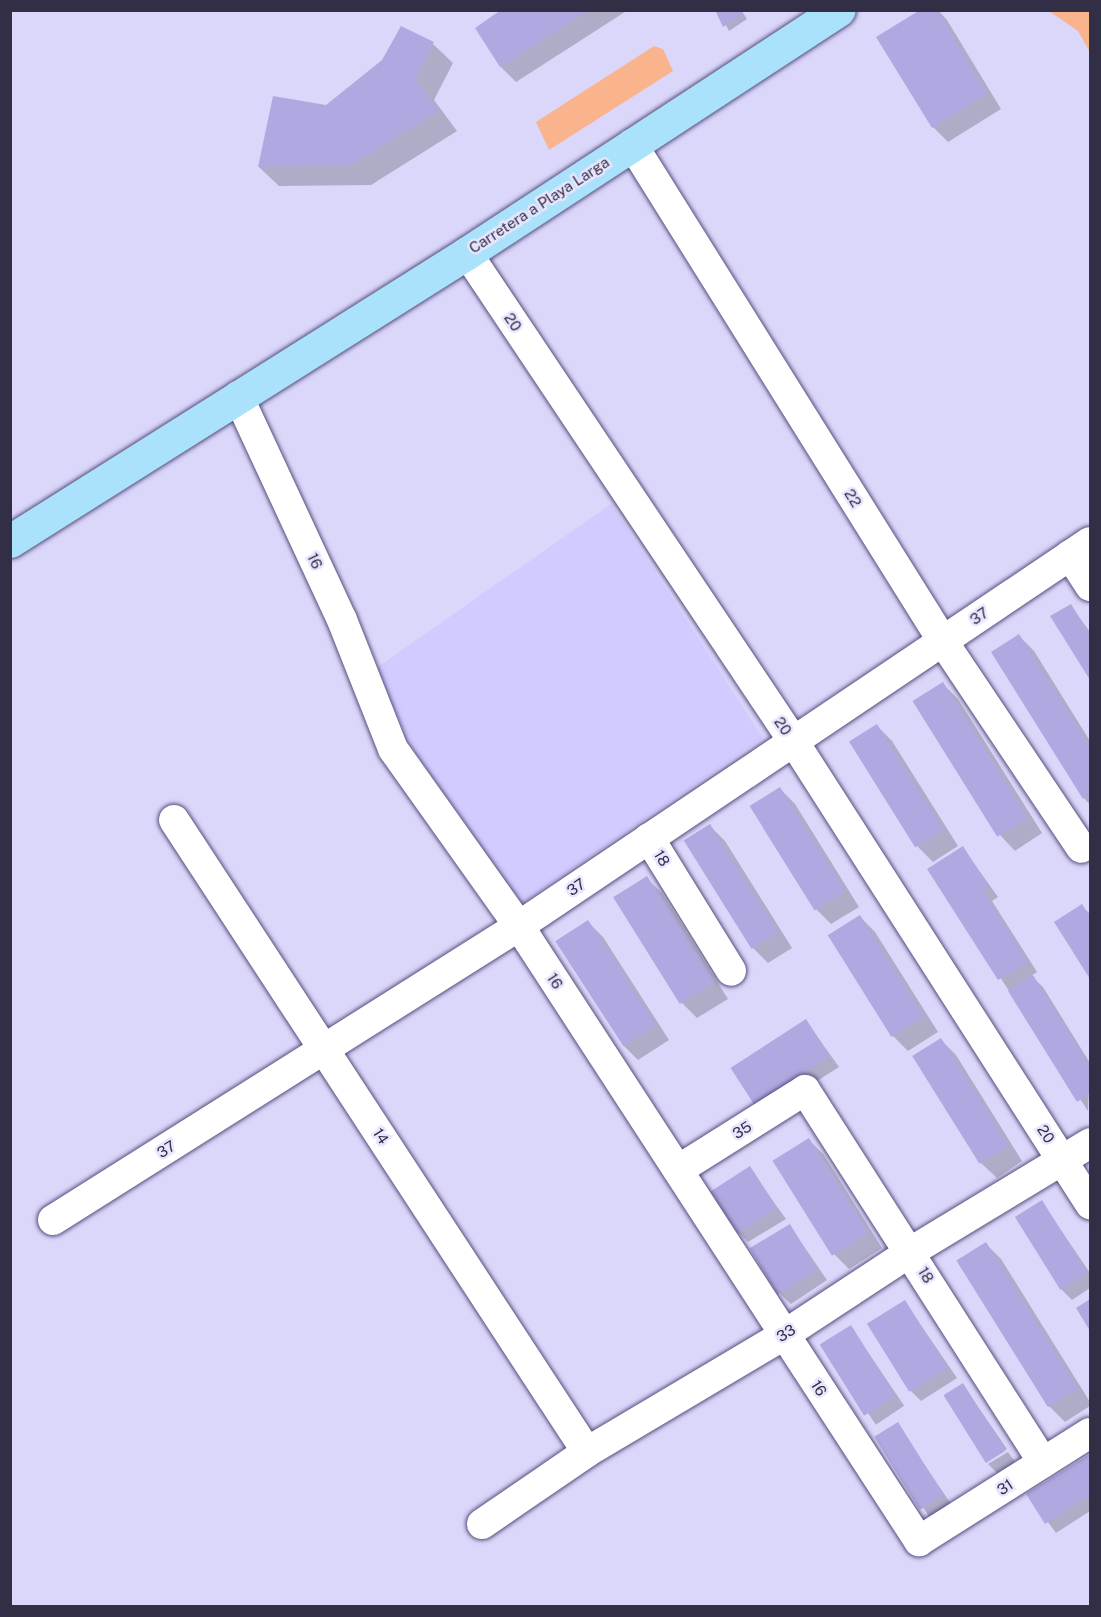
<!DOCTYPE html>
<style>
body{margin:0}
#map{position:relative;width:1101px;height:1617px;overflow:hidden;background:#dbd7fa;font-family:"Public Sans",sans-serif}
div>[style]{position:absolute}
.built>*{inset:0;background:#d1cbff}
.green>*{inset:0;background:#f9b48e}
.shadow>*{inset:0;background:#0003;transform-origin:0 0}
.building>*{inset:0;background:#b0a9e1;transform-origin:0 0}
.roads{filter:drop-shadow(0 0 2px #554e7f) drop-shadow(0 0 2px #554e7f)}
.minor>*{height:30px;margin:-15px;padding:0 15px;transform-origin:15px;border-radius:15px;background:#fff}
.major>*{height:33px;margin:-16.5px;padding:0 16.5px;transform-origin:16.5px;border-radius:16.5px;background:#abe2fb}
span{translate:-50% -50%;white-space:nowrap;text-align:center;line-height:1.15;-webkit-text-stroke:5px #e8e6fe;paint-order:stroke}
.street-label{font-size:15px;color:#312e45}
.frame{position:absolute;inset:0;border:12px solid #312e45;pointer-events:none}
</style>
<div id="map">
<div class="built">
<i style="clip-path:polygon(611px 504px,763px 738px,522px 903px,415px 752px,375px 669px)"></i>
</div>
<div class="green">
<i style="clip-path:polygon(1049px 11px,1090px 11px,1090px 52px,1078px 31px)"></i>
<i style="clip-path:polygon(654px 46px,663px 49px,673px 71px,549px 150px,536px 122px)"></i>
</div>
<div class="shadow">
<i style="clip-path:polygon(504px 10px,628px 10px,516px 82px,501px 67px,477px 28px)"></i>
<i style="clip-path:polygon(718px 10px,741px 10px,747px 19px,729px 31px)"></i>
<i style="clip-path:polygon(922px 10px,938px 10px,947px 20px,1001px 109px,948px 142px,933px 127px)"></i>
<i style="clip-path:polygon(433px 44px,453px 63px,434px 100px,457px 131px,371px 185px,279px 186px,259px 167px,327px 107px)"></i>
<i style="clip-path:polygon(1071px 606px,1090px 632px,1090px 677px,1052px 617px)"></i>
<i style="clip-path:polygon(1019px 636px,1034px 651px,1090px 741px,1090px 805px,1084px 798px)"></i>
<i style="clip-path:polygon(943px 684px,958px 699px,1042px 833px,1015px 851px,1000px 835px,915px 701px)"></i>
<i style="clip-path:polygon(877px 726px,892px 741px,958px 846px,933px 862px,918px 847px)"></i>
<i style="clip-path:polygon(780px 789px,795px 804px,859px 907px,831px 924px,816px 909px,752px 807px)"></i>
<i style="clip-path:polygon(710px 826px,725px 841px,792px 948px,768px 963px,753px 948px,686px 842px)"></i>
<i style="clip-path:polygon(963px 848px,998px 897px,992px 901px,1037px 972px,1031px 976px,1043px 987px,1090px 1063px,1088px 1111px,929px 869px)"></i>
<i style="clip-path:polygon(646px 878px,662px 893px,728px 999px,697px 1018px,682px 1003px)"></i>
<i style="clip-path:polygon(1082px 906px,1090px 914px,1090px 976px,1057px 922px)"></i>
<i style="clip-path:polygon(860px 917px,875px 932px,938px 1032px,908px 1051px,893px 1036px)"></i>
<i style="clip-path:polygon(588px 922px,603px 937px,669px 1040px,638px 1060px,623px 1045px)"></i>
<i style="clip-path:polygon(806px 1021px,839px 1067px,765px 1114px)"></i>
<i style="clip-path:polygon(941px 1040px,956px 1055px,1022px 1161px,997px 1178px,981px 1163px)"></i>
<i style="clip-path:polygon(809px 1140px,824px 1155px,882px 1248px,849px 1269px,834px 1254px,775px 1161px)"></i>
<i style="clip-path:polygon(749px 1168px,786px 1219px,748px 1242px,738px 1232px)"></i>
<i style="clip-path:polygon(1042px 1202px,1090px 1273px,1090px 1288px,1072px 1300px,1062px 1290px)"></i>
<i style="clip-path:polygon(790px 1226px,827px 1280px,791px 1304px,780px 1294px)"></i>
<i style="clip-path:polygon(986px 1244px,1001px 1259px,1090px 1402px,1090px 1406px,1065px 1422px,1050px 1407px)"></i>
<i style="clip-path:polygon(905px 1302px,957px 1378px,921px 1401px,911px 1391px)"></i>
<i style="left:851px;top:1327px;width:95px;height:34px;rotate:56deg"></i>
<i style="clip-path:polygon(963px 1385px,1007px 1449px,987px 1461px)"></i>
<i style="left:897px;top:1424px;width:99px;height:25px;rotate:56deg"></i>
<i style="clip-path:polygon(1008px 1452px,1015px 1462px,997px 1473px,988px 1464px)"></i>
<i style="clip-path:polygon(1090px 1456px,1090px 1511px,1056px 1533px,1028px 1495px)"></i>
</div>
<div class="building">
<i style="clip-path:polygon(501px 10px,589px 10px,500px 67px,475px 28px)"></i>
<i style="clip-path:polygon(715px 10px,741px 10px,743px 14px,723px 27px)"></i>
<i style="clip-path:polygon(920px 10px,937px 10px,987px 94px,932px 128px,876px 37px)"></i>
<i style="clip-path:polygon(401px 26px,434px 42px,415px 79px,439px 111px,351px 165px,258px 167px,273px 96px,326px 105px,382px 60px)"></i>
<i style="clip-path:polygon(1071px 604px,1090px 635px,1090px 680px,1050px 616px)"></i>
<i style="clip-path:polygon(1019px 634px,1090px 747px,1090px 794px,1083px 799px,991px 652px)"></i>
<i style="left:943px;top:682px;width:160px;height:36px;rotate:58deg"></i>
<i style="left:877px;top:724px;width:125px;height:33px;rotate:58deg"></i>
<i style="left:780px;top:787px;width:123px;height:36px;rotate:58deg"></i>
<i style="left:710px;top:824px;width:128px;height:31px;rotate:58deg"></i>
<i style="clip-path:polygon(963px 846px,989px 887px,983px 891px,1028px 962px,998px 980px,927px 869px)"></i>
<i style="left:647px;top:876px;width:126px;height:40px;rotate:58deg"></i>
<i style="clip-path:polygon(1082px 904px,1090px 917px,1090px 979px,1054px 922px)"></i>
<i style="left:860px;top:915px;width:120px;height:38px;rotate:58deg"></i>
<i style="left:588px;top:920px;width:125px;height:39px;rotate:57deg"></i>
<i style="clip-path:polygon(1033px 975px,1090px 1066px,1090px 1093px,1077px 1102px,1008px 991px)"></i>
<i style="left:806px;top:1019px;width:44px;height:90px;rotate:57deg"></i>
<i style="left:941px;top:1038px;width:127px;height:34px;rotate:58deg"></i>
<i style="left:809px;top:1138px;width:112px;height:43px;rotate:58deg"></i>
<i style="left:750px;top:1166px;width:50px;height:47px;rotate:57deg"></i>
<i style="left:1042px;top:1200px;width:86px;height:32px;rotate:58deg"></i>
<i style="left:790px;top:1224px;width:54px;height:47px;rotate:59deg"></i>
<i style="left:986px;top:1242px;width:173px;height:35px;rotate:58deg"></i>
<i style="clip-path:polygon(1090px 1299px,1090px 1331px,1076px 1308px)"></i>
<i style="left:905px;top:1300px;width:80px;height:45px;rotate:58deg"></i>
<i style="left:851px;top:1325px;width:84px;height:37px;rotate:58deg"></i>
<i style="left:963px;top:1383px;width:80px;height:23px;rotate:58deg"></i>
<i style="left:898px;top:1422px;width:86px;height:28px;rotate:58deg"></i>
<i style="clip-path:polygon(1090px 1454px,1090px 1495px,1045px 1524px,1026px 1494px)"></i>
</div>
<div class="roads">
<div class="minor">
<i style="left:632px;top:144px;width:585px;rotate:57.99deg"></i>
<i style="left:942px;top:640px;width:250px;rotate:56.2deg"></i>
<i style="left:467px;top:253px;width:588px;rotate:56.23deg"></i>
<i style="left:794px;top:742px;width:549px;rotate:57.35deg"></i>
<i style="left:238px;top:396px;width:247px;rotate:65.1deg"></i>
<i style="left:342px;top:620px;width:139px;rotate:68.4deg"></i>
<i style="left:393px;top:749px;width:217px;rotate:54.6deg"></i>
<i style="left:519px;top:926px;width:734px;rotate:56.96deg"></i>
<i style="left:919px;top:1541px;width:202px;rotate:-32.3deg"></i>
<i style="left:1070px;top:555px;width:37px;rotate:57deg"></i>
<i style="left:174px;top:820px;width:755px;rotate:56.84deg"></i>
<i style="left:649px;top:838px;width:156px;rotate:58.3deg"></i>
<i style="left:678px;top:1170px;width:150px;rotate:-32.2deg"></i>
<i style="left:805px;top:1090px;width:442px;rotate:57.4deg"></i>
<i style="left:53px;top:1220px;width:551px;rotate:-32.25deg"></i>
<i style="left:519px;top:926px;width:688px;rotate:-33.92deg"></i>
<i style="left:482px;top:1524px;width:127px;rotate:-34.4deg"></i>
<i style="left:587px;top:1452px;width:229px;rotate:-30.7deg"></i>
<i style="left:784px;top:1335px;width:153px;rotate:-33.3deg"></i>
<i style="left:912px;top:1251px;width:208px;rotate:-31.2deg"></i>
</div>
<div class="major">
<i style="left:10px;top:541px;width:540px;rotate:-32.22deg"></i>
<i style="left:467px;top:253px;width:444px;rotate:-33.2deg"></i>
</div>
</div>
<div class="street-label">
<span style="left:539px;top:205px;rotate:-33deg">Carretera a Playa Larga</span>
<span style="left:513px;top:322px;rotate:56deg">20</span>
<span style="left:853px;top:498px;rotate:58deg">22</span>
<span style="left:315px;top:561px;rotate:65deg">16</span>
<span style="left:979px;top:616px;rotate:-34deg">37</span>
<span style="left:783px;top:726px;rotate:56deg">20</span>
<span style="left:662px;top:858px;rotate:59deg">18</span>
<span style="left:576px;top:887px;rotate:-34deg">37</span>
<span style="left:555px;top:981px;rotate:57deg">16</span>
<span style="left:742px;top:1130px;rotate:-32deg">35</span>
<span style="left:1046px;top:1134px;rotate:57deg">20</span>
<span style="left:381px;top:1136px;rotate:57deg">14</span>
<span style="left:166px;top:1149px;rotate:-32deg">37</span>
<span style="left:926px;top:1275px;rotate:58deg">18</span>
<span style="left:786px;top:1333px;rotate:-32deg">33</span>
<span style="left:819px;top:1388px;rotate:57deg">16</span>
<span style="left:1005px;top:1487px;rotate:-33deg">31</span>
</div>
<div class="frame"></div>
</div>
